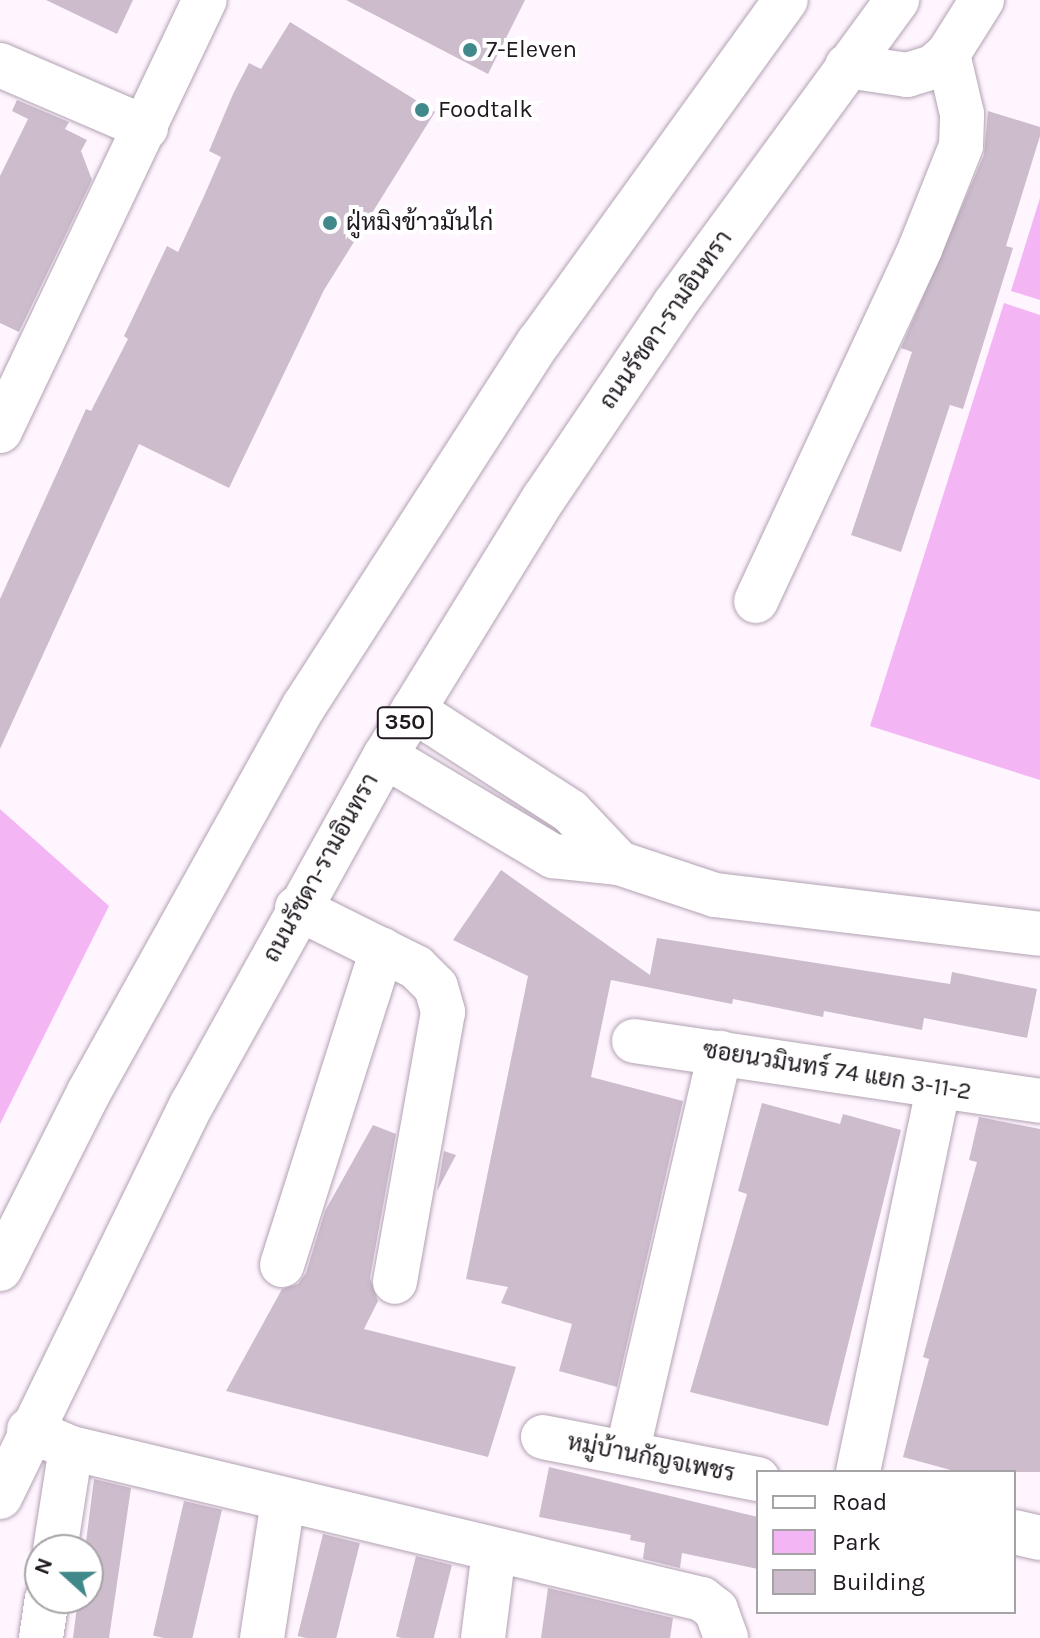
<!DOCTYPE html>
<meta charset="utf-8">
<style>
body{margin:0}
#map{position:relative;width:1040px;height:1638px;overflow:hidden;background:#fff5ff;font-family:Karla,Sarabun,sans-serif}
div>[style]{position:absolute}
.green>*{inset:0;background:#f4b5f5}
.building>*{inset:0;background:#ccbccc;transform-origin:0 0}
.roads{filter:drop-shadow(0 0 2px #b2a2b2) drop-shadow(0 0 2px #b2a2b2)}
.minor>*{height:44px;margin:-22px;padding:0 22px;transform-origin:22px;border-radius:22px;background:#fff}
.major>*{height:44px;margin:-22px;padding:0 22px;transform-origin:22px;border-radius:22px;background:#fff}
.dots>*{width:22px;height:22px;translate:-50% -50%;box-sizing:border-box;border:4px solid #fff;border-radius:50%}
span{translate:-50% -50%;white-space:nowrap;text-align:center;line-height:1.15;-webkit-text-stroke:8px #fff;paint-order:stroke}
.shield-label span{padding:2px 6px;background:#fff;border:2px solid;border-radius:6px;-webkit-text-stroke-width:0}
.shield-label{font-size:22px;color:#201a20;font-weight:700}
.poi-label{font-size:24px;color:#201a20}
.left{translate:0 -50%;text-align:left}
.street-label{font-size:24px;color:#201a20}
.legend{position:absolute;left:756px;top:1470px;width:260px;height:144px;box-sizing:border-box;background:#fff;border:2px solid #a6a3a6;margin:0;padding:10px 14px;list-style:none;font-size:24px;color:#201a20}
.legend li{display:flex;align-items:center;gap:16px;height:40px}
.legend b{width:40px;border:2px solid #a6a3a6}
.north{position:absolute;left:24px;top:1534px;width:80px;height:80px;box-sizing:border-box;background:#fff;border:2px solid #a6a3a6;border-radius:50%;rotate:291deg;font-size:22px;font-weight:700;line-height:32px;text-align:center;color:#201a20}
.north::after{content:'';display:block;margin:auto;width:28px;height:36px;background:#40888a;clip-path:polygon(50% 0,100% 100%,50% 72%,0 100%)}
</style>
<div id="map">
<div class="green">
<i style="clip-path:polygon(1040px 198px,1040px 300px,1011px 291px)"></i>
<i style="clip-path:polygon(1004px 303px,1040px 315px,1040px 780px,870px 726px)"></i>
<i style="clip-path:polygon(0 809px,109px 906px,0 1124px)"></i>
</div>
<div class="building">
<i style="clip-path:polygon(46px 0,133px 0,117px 34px)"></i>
<i style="clip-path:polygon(346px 0,525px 0,488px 74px)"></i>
<i style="clip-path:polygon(290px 22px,435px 112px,324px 290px,229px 488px,139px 444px,0 749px,0 599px,86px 409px,91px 411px,128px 339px,124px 336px,167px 246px,178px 252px,204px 196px,221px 157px,209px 151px,233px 94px,249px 63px,261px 69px)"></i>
<i style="clip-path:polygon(17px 100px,69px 122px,65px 129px,87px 140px,81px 151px,92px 180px,19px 332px,0 323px,0 176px,28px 119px,12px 111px)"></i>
<i style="clip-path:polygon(988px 111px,1040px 127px,1040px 136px,1006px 246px,1013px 248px,963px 409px,950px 405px,901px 552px,851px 535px,912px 352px,901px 348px,984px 155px)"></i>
<i style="clip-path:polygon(501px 870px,650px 975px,657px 938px,950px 984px,952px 972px,1037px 989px,1027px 1038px,924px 1018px,922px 1030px,824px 1011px,823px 1017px,733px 999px,732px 1004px,611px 980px,591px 1077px,683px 1101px,617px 1387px,559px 1371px,572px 1324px,501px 1303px,508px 1287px,466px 1279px,528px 976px,453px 940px)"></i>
<i style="clip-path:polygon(762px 1103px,840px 1124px,843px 1114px,901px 1130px,828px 1426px,690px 1392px,747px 1194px,738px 1191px)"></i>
<i style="clip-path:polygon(979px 1117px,1040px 1129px,1040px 1472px,958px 1472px,903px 1457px,929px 1359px,923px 1357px,977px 1162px,969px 1160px)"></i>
<i style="clip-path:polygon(373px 1125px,396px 1134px,370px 1278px,378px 1301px,364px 1329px,516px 1367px,488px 1457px,226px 1391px,282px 1289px,298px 1284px,306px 1273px,325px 1211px)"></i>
<i style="clip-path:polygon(444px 1151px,456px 1155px,437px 1191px)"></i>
<i style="clip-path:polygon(549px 1467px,758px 1517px,758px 1569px,682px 1553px,680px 1568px,643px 1559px,645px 1543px,630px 1540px,631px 1535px,539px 1517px)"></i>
<i style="clip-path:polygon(94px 1479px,131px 1488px,109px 1638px,73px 1638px,78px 1598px,88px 1598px,85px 1550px)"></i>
<i style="left:184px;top:1501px;width:39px;height:138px;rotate:13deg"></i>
<i style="left:323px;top:1534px;width:38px;height:105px;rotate:14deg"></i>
<i style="left:416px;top:1556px;width:37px;height:83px;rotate:14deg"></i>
<i style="clip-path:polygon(548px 1588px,673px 1618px,670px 1638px,541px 1638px)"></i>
</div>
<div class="roads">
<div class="minor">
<i style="left:0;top:65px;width:159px;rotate:23.3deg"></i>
<i style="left:847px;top:66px;width:61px;rotate:8.5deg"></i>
<i style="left:907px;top:75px;width:27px;rotate:-17deg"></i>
<i style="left:933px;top:67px;width:20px;rotate:-41deg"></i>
<i style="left:948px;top:54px;width:64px;rotate:-57.8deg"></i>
<i style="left:0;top:431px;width:477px;rotate:-64.6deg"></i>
<i style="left:756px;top:601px;width:388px;rotate:-65deg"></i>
<i style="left:920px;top:249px;width:111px;rotate:-68.3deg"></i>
<i style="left:961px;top:146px;width:32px;rotate:-88deg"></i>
<i style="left:962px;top:114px;width:62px;rotate:-103.1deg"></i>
<i style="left:413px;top:710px;width:187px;rotate:32.8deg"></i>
<i style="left:570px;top:811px;width:71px;rotate:46.7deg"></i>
<i style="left:385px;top:756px;width:196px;rotate:30.8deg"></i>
<i style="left:553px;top:856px;width:66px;rotate:6.1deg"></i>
<i style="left:619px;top:863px;width:101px;rotate:18.4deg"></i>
<i style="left:715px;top:895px;width:327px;rotate:6.8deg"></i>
<i style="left:297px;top:908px;width:133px;rotate:26.4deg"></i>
<i style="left:416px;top:967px;width:28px;rotate:45deg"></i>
<i style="left:436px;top:987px;width:26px;rotate:74deg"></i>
<i style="left:443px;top:1012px;width:274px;rotate:100.1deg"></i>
<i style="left:634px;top:1041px;width:410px;rotate:8.4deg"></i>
<i style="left:282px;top:1265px;width:331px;rotate:-72.4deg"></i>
<i style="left:29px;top:1430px;width:46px;rotate:23.2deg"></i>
<i style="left:71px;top:1448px;width:649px;rotate:13.46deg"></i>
<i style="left:702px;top:1599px;width:18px;rotate:38deg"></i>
<i style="left:716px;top:1610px;width:30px;rotate:70deg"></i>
<i style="left:543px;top:1437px;width:219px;rotate:11.1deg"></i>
<i style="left:627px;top:1453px;width:411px;rotate:-76.9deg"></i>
<i style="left:858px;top:1472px;width:392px;rotate:-78.2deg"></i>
<i style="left:1014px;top:1532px;width:27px;rotate:13deg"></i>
<i style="left:55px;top:1550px;width:103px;rotate:-81.1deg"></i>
<i style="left:41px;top:1638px;width:40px;rotate:-81.5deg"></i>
<i style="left:262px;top:1638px;width:139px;rotate:-81.3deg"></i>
<i style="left:483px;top:1638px;width:88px;rotate:-82.8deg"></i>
</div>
<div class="major">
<i style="left:0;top:1269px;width:198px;rotate:-63.3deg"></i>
<i style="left:89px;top:1092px;width:442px;rotate:-60.9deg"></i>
<i style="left:304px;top:706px;width:433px;rotate:-57.2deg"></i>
<i style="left:539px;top:342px;width:422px;rotate:-54.2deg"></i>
<i style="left:0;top:1497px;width:437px;rotate:-64deg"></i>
<i style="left:192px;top:1104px;width:398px;rotate:-61deg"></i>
<i style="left:385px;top:756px;width:303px;rotate:-58.4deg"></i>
<i style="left:544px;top:498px;width:233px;rotate:-56deg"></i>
<i style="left:674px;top:305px;width:378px;rotate:-53.8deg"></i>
</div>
</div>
<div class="dots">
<i style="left:470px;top:50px;background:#40888a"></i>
<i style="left:422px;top:110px;background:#40888a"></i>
<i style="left:330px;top:223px;background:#40888a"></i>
</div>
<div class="shield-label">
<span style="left:405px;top:723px">350</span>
</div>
<div class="poi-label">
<span class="left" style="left:486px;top:50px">7-Eleven</span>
<span class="left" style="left:438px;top:110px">Foodtalk</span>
<span class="left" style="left:346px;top:223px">ฝู่หมิงข้าวมันไก่</span>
</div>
<div class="street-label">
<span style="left:666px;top:320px;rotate:-55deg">ถนนรัชดา-รามอินทรา</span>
<span style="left:321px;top:868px;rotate:-61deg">ถนนรัชดา-รามอินทรา</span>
<span style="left:837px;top:1071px;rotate:9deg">ซอยนวมินทร์ 74 แยก 3-11-2</span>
<span style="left:651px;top:1458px;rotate:11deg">หมู่บ้านกัญจเพชร</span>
</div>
<ul class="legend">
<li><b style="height:10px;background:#fff"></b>Road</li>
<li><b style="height:22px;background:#f4b5f5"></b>Park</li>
<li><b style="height:22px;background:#ccbccc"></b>Building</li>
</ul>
<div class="north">N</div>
</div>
